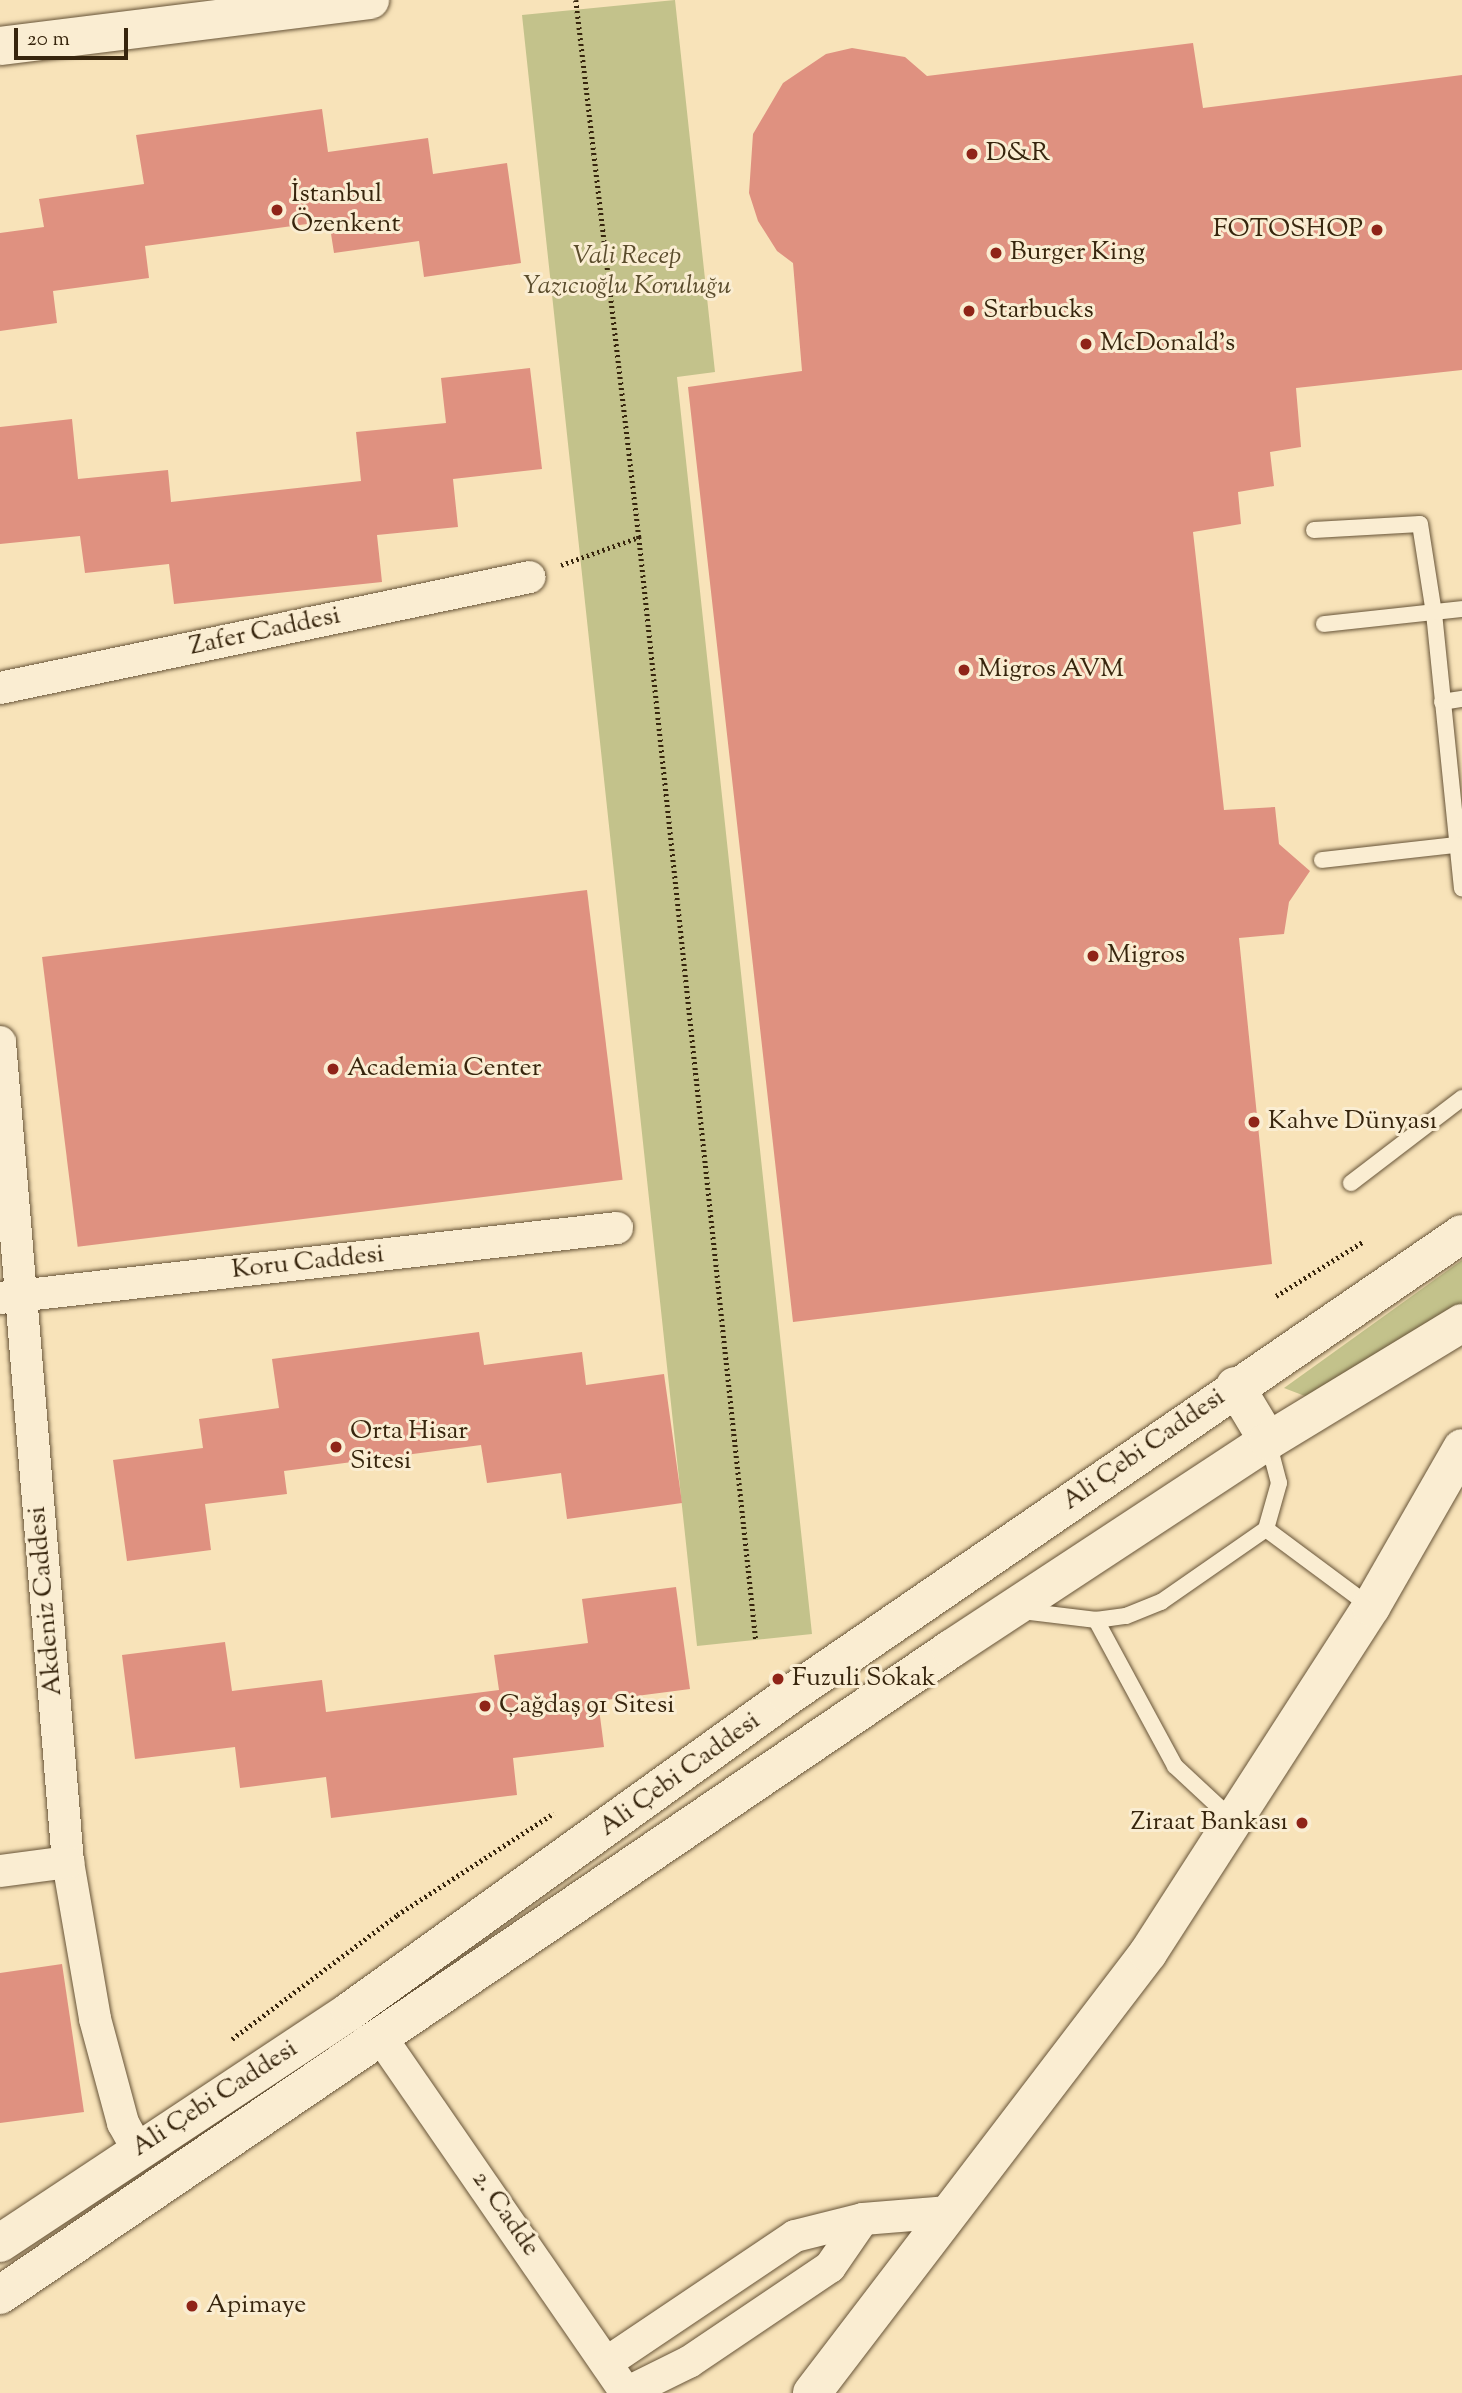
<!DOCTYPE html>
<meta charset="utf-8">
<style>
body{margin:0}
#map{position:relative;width:1462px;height:2393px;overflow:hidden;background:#f8e3b9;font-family:"Sorts Mill Goudy",serif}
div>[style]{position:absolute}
.green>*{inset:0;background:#c3c28b}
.building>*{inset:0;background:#df9180;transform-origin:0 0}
.path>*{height:4.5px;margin-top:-2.25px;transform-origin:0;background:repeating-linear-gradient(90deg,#37250d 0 2px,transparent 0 5.5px)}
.roads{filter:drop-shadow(0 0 2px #675438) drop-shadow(0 0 2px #675438)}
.service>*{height:16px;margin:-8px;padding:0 8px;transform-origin:8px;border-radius:8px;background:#faedd2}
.minor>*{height:32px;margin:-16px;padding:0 16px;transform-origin:16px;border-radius:16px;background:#faedd2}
.tertiary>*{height:38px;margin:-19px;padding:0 19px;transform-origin:19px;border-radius:19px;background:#faedd2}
.secondary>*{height:38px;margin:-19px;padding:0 19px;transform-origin:19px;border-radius:19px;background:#faedd2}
.dots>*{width:19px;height:19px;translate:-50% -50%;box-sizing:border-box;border:4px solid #faedd2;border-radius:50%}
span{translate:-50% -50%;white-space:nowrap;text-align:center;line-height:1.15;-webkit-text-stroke:6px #faedd2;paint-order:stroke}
.poi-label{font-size:26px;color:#37250d}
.left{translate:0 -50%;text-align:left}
.right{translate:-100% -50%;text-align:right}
.park-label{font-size:26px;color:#5a4c2c;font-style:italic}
.street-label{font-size:26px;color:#37250d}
.scale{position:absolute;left:14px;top:28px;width:114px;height:32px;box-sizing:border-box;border:4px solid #37250d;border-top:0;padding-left:9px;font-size:21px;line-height:24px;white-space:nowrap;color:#37250d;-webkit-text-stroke:5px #faedd2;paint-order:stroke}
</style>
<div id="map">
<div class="green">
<i style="clip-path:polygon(675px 0,715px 372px,677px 377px,812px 1634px,697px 1646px,522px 15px)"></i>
<i style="clip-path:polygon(1462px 1260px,1462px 1305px,1310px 1398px,1284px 1388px)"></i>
</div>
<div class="building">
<i style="clip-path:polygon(1193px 43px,1203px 108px,1462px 75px,1462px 370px,1296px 388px,1301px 447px,1270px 452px,1274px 486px,1238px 492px,1241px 524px,1193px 532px,1224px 810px,1275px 807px,1279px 844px,1310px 871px,1289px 902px,1284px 934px,1239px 938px,1272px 1264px,793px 1322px,688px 387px,802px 371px,793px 263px,777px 251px,758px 221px,749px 193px,753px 134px,783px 83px,826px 54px,852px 48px,905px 57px,927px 76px)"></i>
<i style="clip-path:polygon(322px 109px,328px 152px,428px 138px,433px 174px,507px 163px,521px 263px,424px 277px,419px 241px,334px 253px,329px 221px,145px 246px,149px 278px,53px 291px,57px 323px,0 331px,0 233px,44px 227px,39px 199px,144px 184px,136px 135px)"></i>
<i style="clip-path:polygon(530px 368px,542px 469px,453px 479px,458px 527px,377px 535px,382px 582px,174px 604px,169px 564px,85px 573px,80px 536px,0 544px,0 427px,72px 419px,78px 479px,168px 470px,171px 502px,361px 481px,356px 432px,446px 423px,441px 378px)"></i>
<i style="left:587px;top:890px;width:292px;height:549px;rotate:83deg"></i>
<i style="clip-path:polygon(479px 1332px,484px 1365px,582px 1352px,586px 1385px,664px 1374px,682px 1503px,567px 1519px,561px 1473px,487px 1483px,481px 1445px,284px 1471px,287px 1494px,205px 1504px,211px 1550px,127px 1561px,113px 1460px,203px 1448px,199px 1419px,279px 1408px,272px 1359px)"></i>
<i style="clip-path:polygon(676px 1587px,690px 1689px,598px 1701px,604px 1747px,513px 1758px,517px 1795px,331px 1818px,326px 1777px,240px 1788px,235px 1747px,135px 1759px,122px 1655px,225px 1642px,232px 1691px,322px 1680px,326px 1712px,499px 1690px,494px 1655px,588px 1643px,582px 1599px)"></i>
<i style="clip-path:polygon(62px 1964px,84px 2112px,0 2123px,0 1973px)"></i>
</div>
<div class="path">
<i style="left:576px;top:0;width:541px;rotate:83.31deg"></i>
<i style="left:639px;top:537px;width:1109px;rotate:83.95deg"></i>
<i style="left:561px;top:565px;width:83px;rotate:-19.7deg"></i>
<i style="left:1276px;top:1296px;width:104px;rotate:-32deg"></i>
<i style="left:232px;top:2039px;width:206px;rotate:-36.9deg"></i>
<i style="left:397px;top:1915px;width:187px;rotate:-33deg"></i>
</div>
<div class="roads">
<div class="service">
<i style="left:1314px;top:530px;width:106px;rotate:-3.2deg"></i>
<i style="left:1420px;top:524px;width:90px;rotate:81.1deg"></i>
<i style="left:1434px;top:613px;width:277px;rotate:84.2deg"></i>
<i style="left:1324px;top:624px;width:139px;rotate:-6.2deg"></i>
<i style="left:1442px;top:702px;width:20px;rotate:-9deg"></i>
<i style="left:1322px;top:860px;width:134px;rotate:-6.4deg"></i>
<i style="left:1351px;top:1183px;width:140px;rotate:-37.4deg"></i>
<i style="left:1266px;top:1529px;width:131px;rotate:36.6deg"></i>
<i style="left:1022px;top:1611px;width:75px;rotate:6.9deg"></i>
<i style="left:1096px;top:1620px;width:30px;rotate:-8deg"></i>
<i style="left:1126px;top:1616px;width:38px;rotate:-22deg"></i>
<i style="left:1161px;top:1602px;width:128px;rotate:-34.8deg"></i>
<i style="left:1266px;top:1529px;width:48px;rotate:-74.2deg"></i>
<i style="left:1279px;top:1483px;width:43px;rotate:-104.7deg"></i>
<i style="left:1096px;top:1620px;width:166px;rotate:61.6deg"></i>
<i style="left:1175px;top:1766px;width:81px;rotate:43deg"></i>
</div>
<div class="minor">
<i style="left:0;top:688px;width:541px;rotate:-11.83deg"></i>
<i style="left:0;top:1042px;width:823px;rotate:85.26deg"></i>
<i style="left:68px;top:1862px;width:159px;rotate:80.2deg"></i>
<i style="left:95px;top:2019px;width:108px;rotate:74.9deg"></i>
<i style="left:123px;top:2123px;width:31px;rotate:61deg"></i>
<i style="left:0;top:1298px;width:621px;rotate:-6.47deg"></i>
<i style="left:0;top:1871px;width:69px;rotate:-7.5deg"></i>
<i style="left:380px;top:2036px;width:434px;rotate:55.4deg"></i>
<i style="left:609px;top:2361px;width:224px;rotate:-33.9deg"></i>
<i style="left:795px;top:2236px;width:70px;rotate:-14deg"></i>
<i style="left:863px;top:2219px;width:86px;rotate:-4.7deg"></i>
<i style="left:628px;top:2392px;width:68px;rotate:-26.2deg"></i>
<i style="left:689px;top:2362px;width:170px;rotate:-34deg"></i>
<i style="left:830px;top:2267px;width:58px;rotate:-55.5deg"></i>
</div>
<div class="tertiary">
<i style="left:812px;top:2393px;width:554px;rotate:-52.63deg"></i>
<i style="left:1148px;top:1953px;width:412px;rotate:-57.2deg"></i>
<i style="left:1371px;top:1607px;width:183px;rotate:-60.2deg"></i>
</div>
<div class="secondary">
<i style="left:0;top:46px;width:373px;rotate:-7.1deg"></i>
<i style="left:1235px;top:1386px;width:64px;rotate:59deg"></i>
<i style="left:0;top:2243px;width:420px;rotate:-33.5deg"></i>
<i style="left:350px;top:2011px;width:540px;rotate:-35.72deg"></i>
<i style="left:788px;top:1696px;width:817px;rotate:-34.43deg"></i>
<i style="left:0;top:2295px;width:1150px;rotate:-34.19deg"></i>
<i style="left:951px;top:1649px;width:379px;rotate:-33.3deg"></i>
<i style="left:1268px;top:1441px;width:227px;rotate:-31.3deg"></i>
</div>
</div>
<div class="dots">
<i style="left:972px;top:154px;background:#8f2418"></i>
<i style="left:277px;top:210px;background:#8f2418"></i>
<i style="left:1377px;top:230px;background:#8f2418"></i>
<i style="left:996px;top:253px;background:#8f2418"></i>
<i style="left:969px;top:311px;background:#8f2418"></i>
<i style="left:1086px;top:344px;background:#8f2418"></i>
<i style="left:964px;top:670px;background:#8f2418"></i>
<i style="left:1093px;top:956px;background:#8f2418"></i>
<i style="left:333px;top:1069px;background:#8f2418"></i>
<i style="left:1254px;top:1122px;background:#8f2418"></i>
<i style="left:336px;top:1447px;background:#8f2418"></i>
<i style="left:778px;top:1679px;background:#8f2418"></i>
<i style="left:485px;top:1706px;background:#8f2418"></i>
<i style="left:1302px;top:1823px;background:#8f2418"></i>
<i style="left:192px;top:2306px;background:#8f2418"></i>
</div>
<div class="poi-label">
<span class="left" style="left:986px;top:154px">D&amp;R</span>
<span class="left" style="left:291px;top:210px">İstanbul<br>Özenkent</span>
<span class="right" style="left:1363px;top:230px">FOTOSHOP</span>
<span class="left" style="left:1010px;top:253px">Burger King</span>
<span class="left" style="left:983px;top:311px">Starbucks</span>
<span class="left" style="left:1100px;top:344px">McDonald's</span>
<span class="left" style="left:978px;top:670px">Migros AVM</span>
<span class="left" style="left:1107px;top:956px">Migros</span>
<span class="left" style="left:347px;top:1069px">Academia Center</span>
<span class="left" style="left:1268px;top:1122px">Kahve Dünyası</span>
<span class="left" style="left:350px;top:1447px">Orta Hisar<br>Sitesi</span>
<span class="left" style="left:792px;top:1679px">Fuzuli Sokak</span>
<span class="left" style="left:499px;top:1706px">Çağdaş 91 Sitesi</span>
<span class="right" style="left:1288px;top:1823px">Ziraat Bankası</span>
<span class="left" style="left:206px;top:2306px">Apimaye</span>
</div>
<div class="park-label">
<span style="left:627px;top:272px">Vali Recep<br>Yazıcıoğlu Koruluğu</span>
</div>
<div class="street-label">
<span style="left:265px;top:632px;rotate:-12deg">Zafer Caddesi</span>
<span style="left:308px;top:1263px;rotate:-6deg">Koru Caddesi</span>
<span style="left:1144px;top:1450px;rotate:-35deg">Ali Çebi Caddesi</span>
<span style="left:46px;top:1601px;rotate:-95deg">Akdeniz Caddesi</span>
<span style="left:680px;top:1775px;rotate:-36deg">Ali Çebi Caddesi</span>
<span style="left:215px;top:2099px;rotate:-33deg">Ali Çebi Caddesi</span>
<span style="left:505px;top:2214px;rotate:55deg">2. Cadde</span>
</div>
<div class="scale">20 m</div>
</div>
